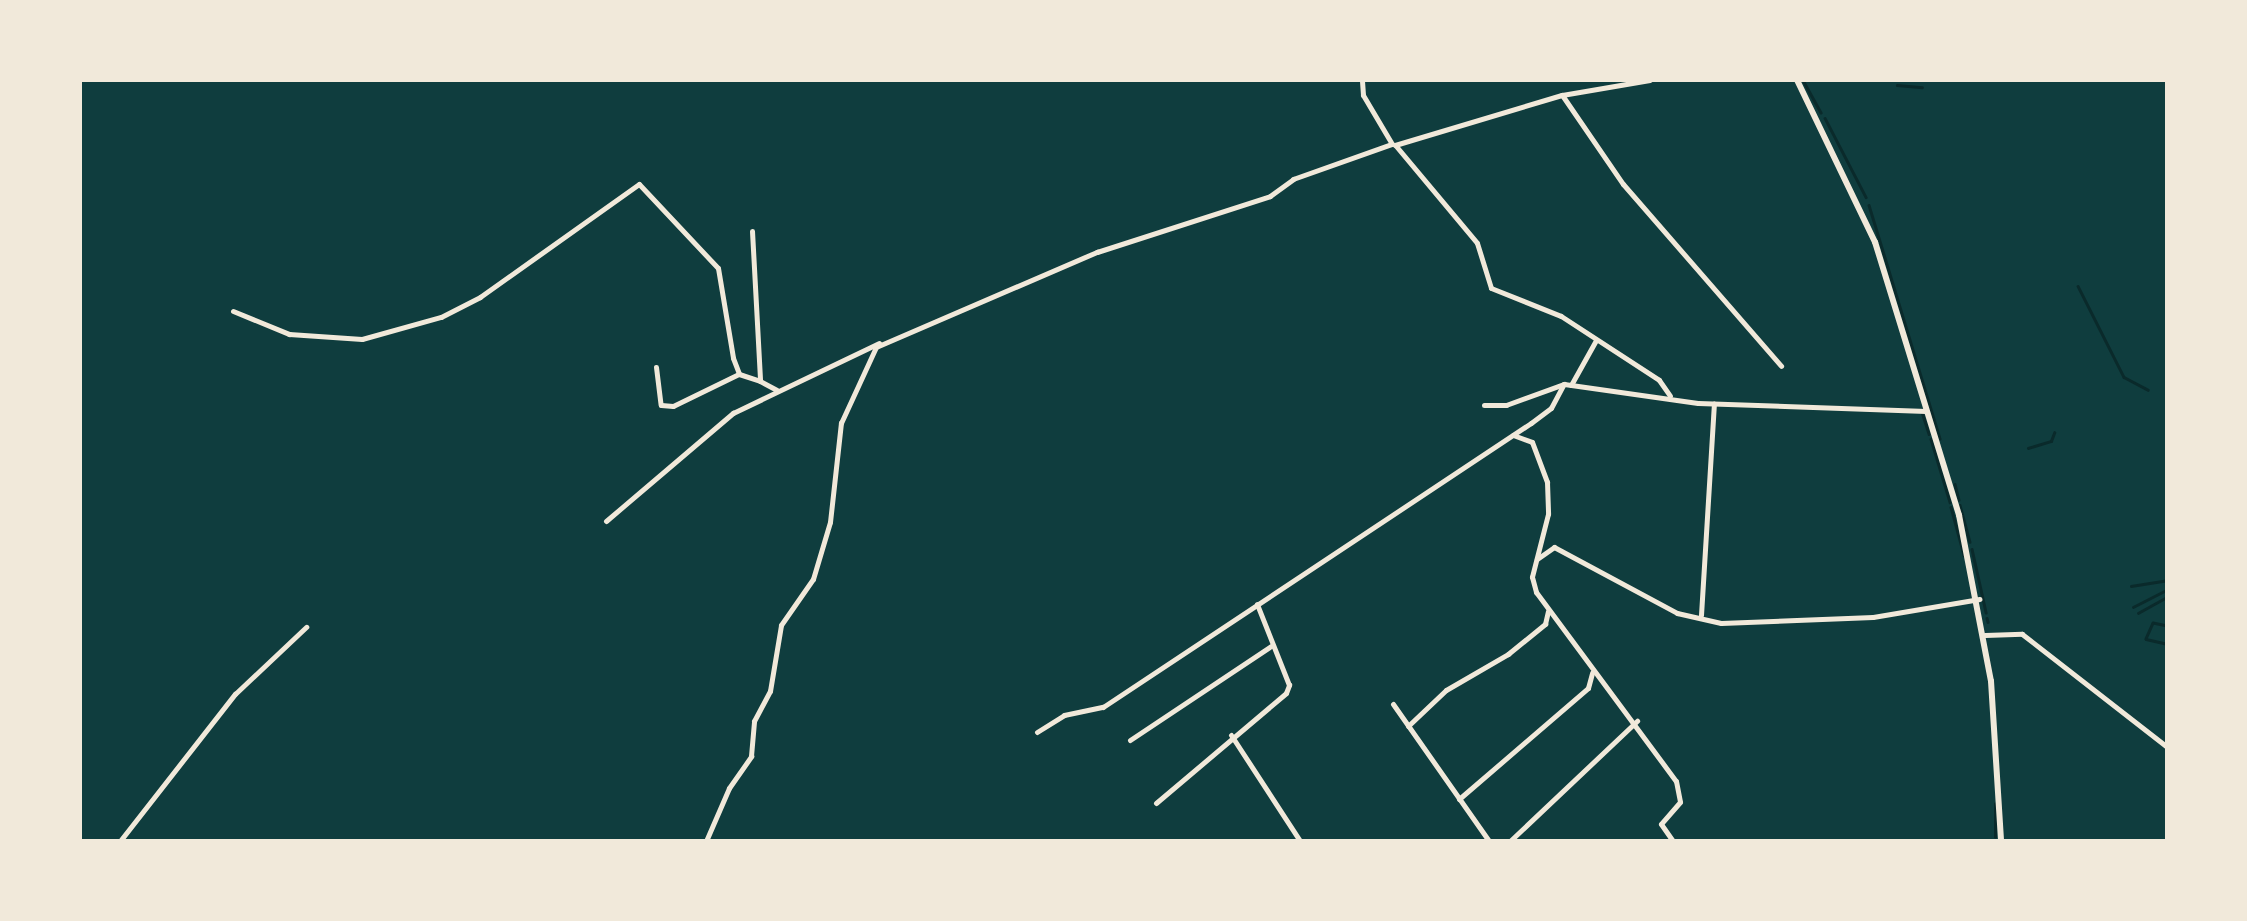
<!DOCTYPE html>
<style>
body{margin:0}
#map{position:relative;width:2247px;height:921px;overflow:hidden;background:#0f3d3e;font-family:"Noto Sans",sans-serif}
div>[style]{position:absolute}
.stream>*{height:2.5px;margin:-1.25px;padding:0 1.25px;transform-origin:1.25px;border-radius:1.25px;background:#0a2a2b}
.minor>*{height:5px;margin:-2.5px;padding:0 2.5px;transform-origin:2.5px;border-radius:2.5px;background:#f1e9da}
.secondary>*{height:6px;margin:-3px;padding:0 3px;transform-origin:3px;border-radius:3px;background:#f1e9da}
span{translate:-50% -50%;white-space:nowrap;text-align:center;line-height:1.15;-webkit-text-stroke:9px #f1e9da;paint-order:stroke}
.frame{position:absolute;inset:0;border:82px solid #f1e9da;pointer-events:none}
</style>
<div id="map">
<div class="stream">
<i style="left:1803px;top:80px;width:37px;rotate:61deg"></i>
<i style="left:1897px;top:85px;width:25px;rotate:5deg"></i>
<i style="left:1825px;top:118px;width:89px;rotate:62.6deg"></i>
<i style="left:1869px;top:205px;width:244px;rotate:73.1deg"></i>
<i style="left:2078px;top:286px;width:102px;rotate:63.2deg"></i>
<i style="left:2124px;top:377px;width:27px;rotate:28deg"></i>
<i style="left:1922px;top:412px;width:23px;rotate:72deg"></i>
<i style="left:1931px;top:439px;width:66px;rotate:73.2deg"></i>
<i style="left:2028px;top:448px;width:24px;rotate:-17deg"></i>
<i style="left:2051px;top:441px;width:9px;rotate:-69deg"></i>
<i style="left:1955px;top:484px;width:16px;rotate:76deg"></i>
<i style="left:1960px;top:505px;width:38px;rotate:75deg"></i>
<i style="left:1951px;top:507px;width:50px;rotate:74.8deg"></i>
<i style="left:1972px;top:549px;width:65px;rotate:77.5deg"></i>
<i style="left:2131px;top:586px;width:36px;rotate:-9deg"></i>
<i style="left:2133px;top:607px;width:38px;rotate:-27deg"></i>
<i style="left:2138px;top:613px;width:33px;rotate:-29deg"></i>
<i style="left:1987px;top:618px;width:4px;rotate:76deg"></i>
<i style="left:2167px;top:626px;width:14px;rotate:-168deg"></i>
<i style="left:2153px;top:623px;width:17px;rotate:114deg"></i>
<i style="left:2146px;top:639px;width:22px;rotate:13deg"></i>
<i style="left:1995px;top:837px;width:33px;rotate:-90deg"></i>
</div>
<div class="minor">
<i style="left:1562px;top:95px;width:108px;rotate:55.6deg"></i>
<i style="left:1623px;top:184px;width:241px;rotate:49deg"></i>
<i style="left:1395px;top:145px;width:174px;rotate:-16.7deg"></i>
<i style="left:1562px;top:95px;width:89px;rotate:-9.7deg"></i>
<i style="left:1396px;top:146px;width:126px;rotate:50.1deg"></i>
<i style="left:1477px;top:243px;width:47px;rotate:72.7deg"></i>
<i style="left:1491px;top:288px;width:75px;rotate:21.8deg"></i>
<i style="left:1561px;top:316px;width:117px;rotate:33.1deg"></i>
<i style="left:1659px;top:380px;width:19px;rotate:55deg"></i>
<i style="left:752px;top:231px;width:150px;rotate:86.9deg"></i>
<i style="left:760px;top:381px;width:19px;rotate:28deg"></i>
<i style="left:233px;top:311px;width:61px;rotate:22.3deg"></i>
<i style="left:289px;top:334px;width:73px;rotate:3.9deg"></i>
<i style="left:362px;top:339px;width:82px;rotate:-15.6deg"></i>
<i style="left:441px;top:317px;width:44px;rotate:-27.1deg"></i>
<i style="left:480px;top:297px;width:195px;rotate:-35.4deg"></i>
<i style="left:639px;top:184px;width:115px;rotate:46.8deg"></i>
<i style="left:718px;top:268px;width:91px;rotate:80.5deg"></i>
<i style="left:733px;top:358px;width:17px;rotate:69deg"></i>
<i style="left:739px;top:374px;width:22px;rotate:18deg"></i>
<i style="left:656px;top:367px;width:38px;rotate:83deg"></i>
<i style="left:661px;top:405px;width:12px;rotate:5deg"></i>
<i style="left:673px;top:406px;width:73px;rotate:-25.9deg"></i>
<i style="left:1571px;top:385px;width:51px;rotate:-60.9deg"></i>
<i style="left:1484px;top:405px;width:22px"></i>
<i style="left:1506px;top:405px;width:62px;rotate:-19.9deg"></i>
<i style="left:1564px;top:384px;width:135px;rotate:8.1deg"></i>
<i style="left:1698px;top:403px;width:228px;rotate:2deg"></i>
<i style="left:1513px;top:435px;width:20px;rotate:20deg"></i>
<i style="left:1532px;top:442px;width:43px;rotate:69.4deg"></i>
<i style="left:1547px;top:482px;width:32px;rotate:88deg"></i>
<i style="left:1548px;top:514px;width:65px;rotate:104.3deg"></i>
<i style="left:1532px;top:577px;width:16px;rotate:75deg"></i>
<i style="left:1536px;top:592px;width:235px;rotate:53.5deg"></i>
<i style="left:1676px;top:781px;width:21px;rotate:79deg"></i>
<i style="left:1680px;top:802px;width:29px;rotate:131deg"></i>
<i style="left:1661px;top:824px;width:21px;rotate:55deg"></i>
<i style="left:606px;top:521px;width:167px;rotate:-40.4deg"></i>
<i style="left:733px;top:413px;width:162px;rotate:-25.6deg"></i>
<i style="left:1537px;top:559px;width:21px;rotate:-35deg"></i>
<i style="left:1554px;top:547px;width:140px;rotate:28.2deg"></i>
<i style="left:1677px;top:613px;width:45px;rotate:12.8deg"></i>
<i style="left:1721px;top:623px;width:152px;rotate:-2.3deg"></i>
<i style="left:1873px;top:617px;width:108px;rotate:-9.6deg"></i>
<i style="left:1701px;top:615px;width:212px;rotate:-86.5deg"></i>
<i style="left:1985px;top:635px;width:37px;rotate:-2deg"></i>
<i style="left:2022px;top:634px;width:184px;rotate:37.9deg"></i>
<i style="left:1393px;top:704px;width:167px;rotate:55deg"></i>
<i style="left:1408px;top:726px;width:52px;rotate:-43.5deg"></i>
<i style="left:1446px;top:690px;width:72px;rotate:-30.1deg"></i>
<i style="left:1508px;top:654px;width:48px;rotate:-39deg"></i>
<i style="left:1545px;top:624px;width:13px;rotate:-77deg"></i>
<i style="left:1037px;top:732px;width:32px;rotate:-32deg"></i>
<i style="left:1064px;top:715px;width:40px;rotate:-12deg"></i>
<i style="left:1103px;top:707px;width:514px;rotate:-33.57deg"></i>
<i style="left:1531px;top:423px;width:25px;rotate:-37deg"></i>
<i style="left:1551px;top:408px;width:27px;rotate:-62deg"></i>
<i style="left:1231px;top:735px;width:126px;rotate:56.9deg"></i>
<i style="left:1130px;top:740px;width:169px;rotate:-33.7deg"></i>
<i style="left:1459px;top:799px;width:170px;rotate:-40.7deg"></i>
<i style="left:1588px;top:688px;width:16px;rotate:-75deg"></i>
<i style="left:1156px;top:803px;width:170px;rotate:-40.2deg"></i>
<i style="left:1286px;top:693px;width:9px;rotate:-69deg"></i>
<i style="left:1289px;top:685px;width:87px;rotate:-111.6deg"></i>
<i style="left:120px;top:841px;width:187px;rotate:-52deg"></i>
<i style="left:235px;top:694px;width:98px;rotate:-43.3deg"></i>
<i style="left:706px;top:841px;width:58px;rotate:-66.5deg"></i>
<i style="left:729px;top:788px;width:39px;rotate:-55deg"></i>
<i style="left:751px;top:756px;width:35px;rotate:-85deg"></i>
<i style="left:754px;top:721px;width:34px;rotate:-62deg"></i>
<i style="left:770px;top:691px;width:67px;rotate:-80.5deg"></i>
<i style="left:781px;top:625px;width:56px;rotate:-55.2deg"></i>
<i style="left:813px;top:579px;width:59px;rotate:-73.4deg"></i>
<i style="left:830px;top:522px;width:100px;rotate:-83.7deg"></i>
<i style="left:841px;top:423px;width:84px;rotate:-65.3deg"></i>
<i style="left:876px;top:347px;width:241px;rotate:-23.3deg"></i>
<i style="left:1097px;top:252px;width:182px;rotate:-17.9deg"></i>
<i style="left:1270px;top:196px;width:29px;rotate:-36deg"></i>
<i style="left:1293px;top:179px;width:105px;rotate:-19.5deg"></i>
<i style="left:1392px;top:144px;width:57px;rotate:-120.6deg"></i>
<i style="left:1363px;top:95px;width:15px;rotate:-94deg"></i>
<i style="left:1510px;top:841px;width:175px;rotate:-43.4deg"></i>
</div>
<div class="secondary">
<i style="left:1797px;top:80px;width:180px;rotate:64.3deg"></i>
<i style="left:1875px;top:242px;width:286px;rotate:72.9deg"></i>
<i style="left:1959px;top:515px;width:169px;rotate:79.1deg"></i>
<i style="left:1991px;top:681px;width:160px;rotate:86.4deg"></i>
</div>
<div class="frame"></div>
</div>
